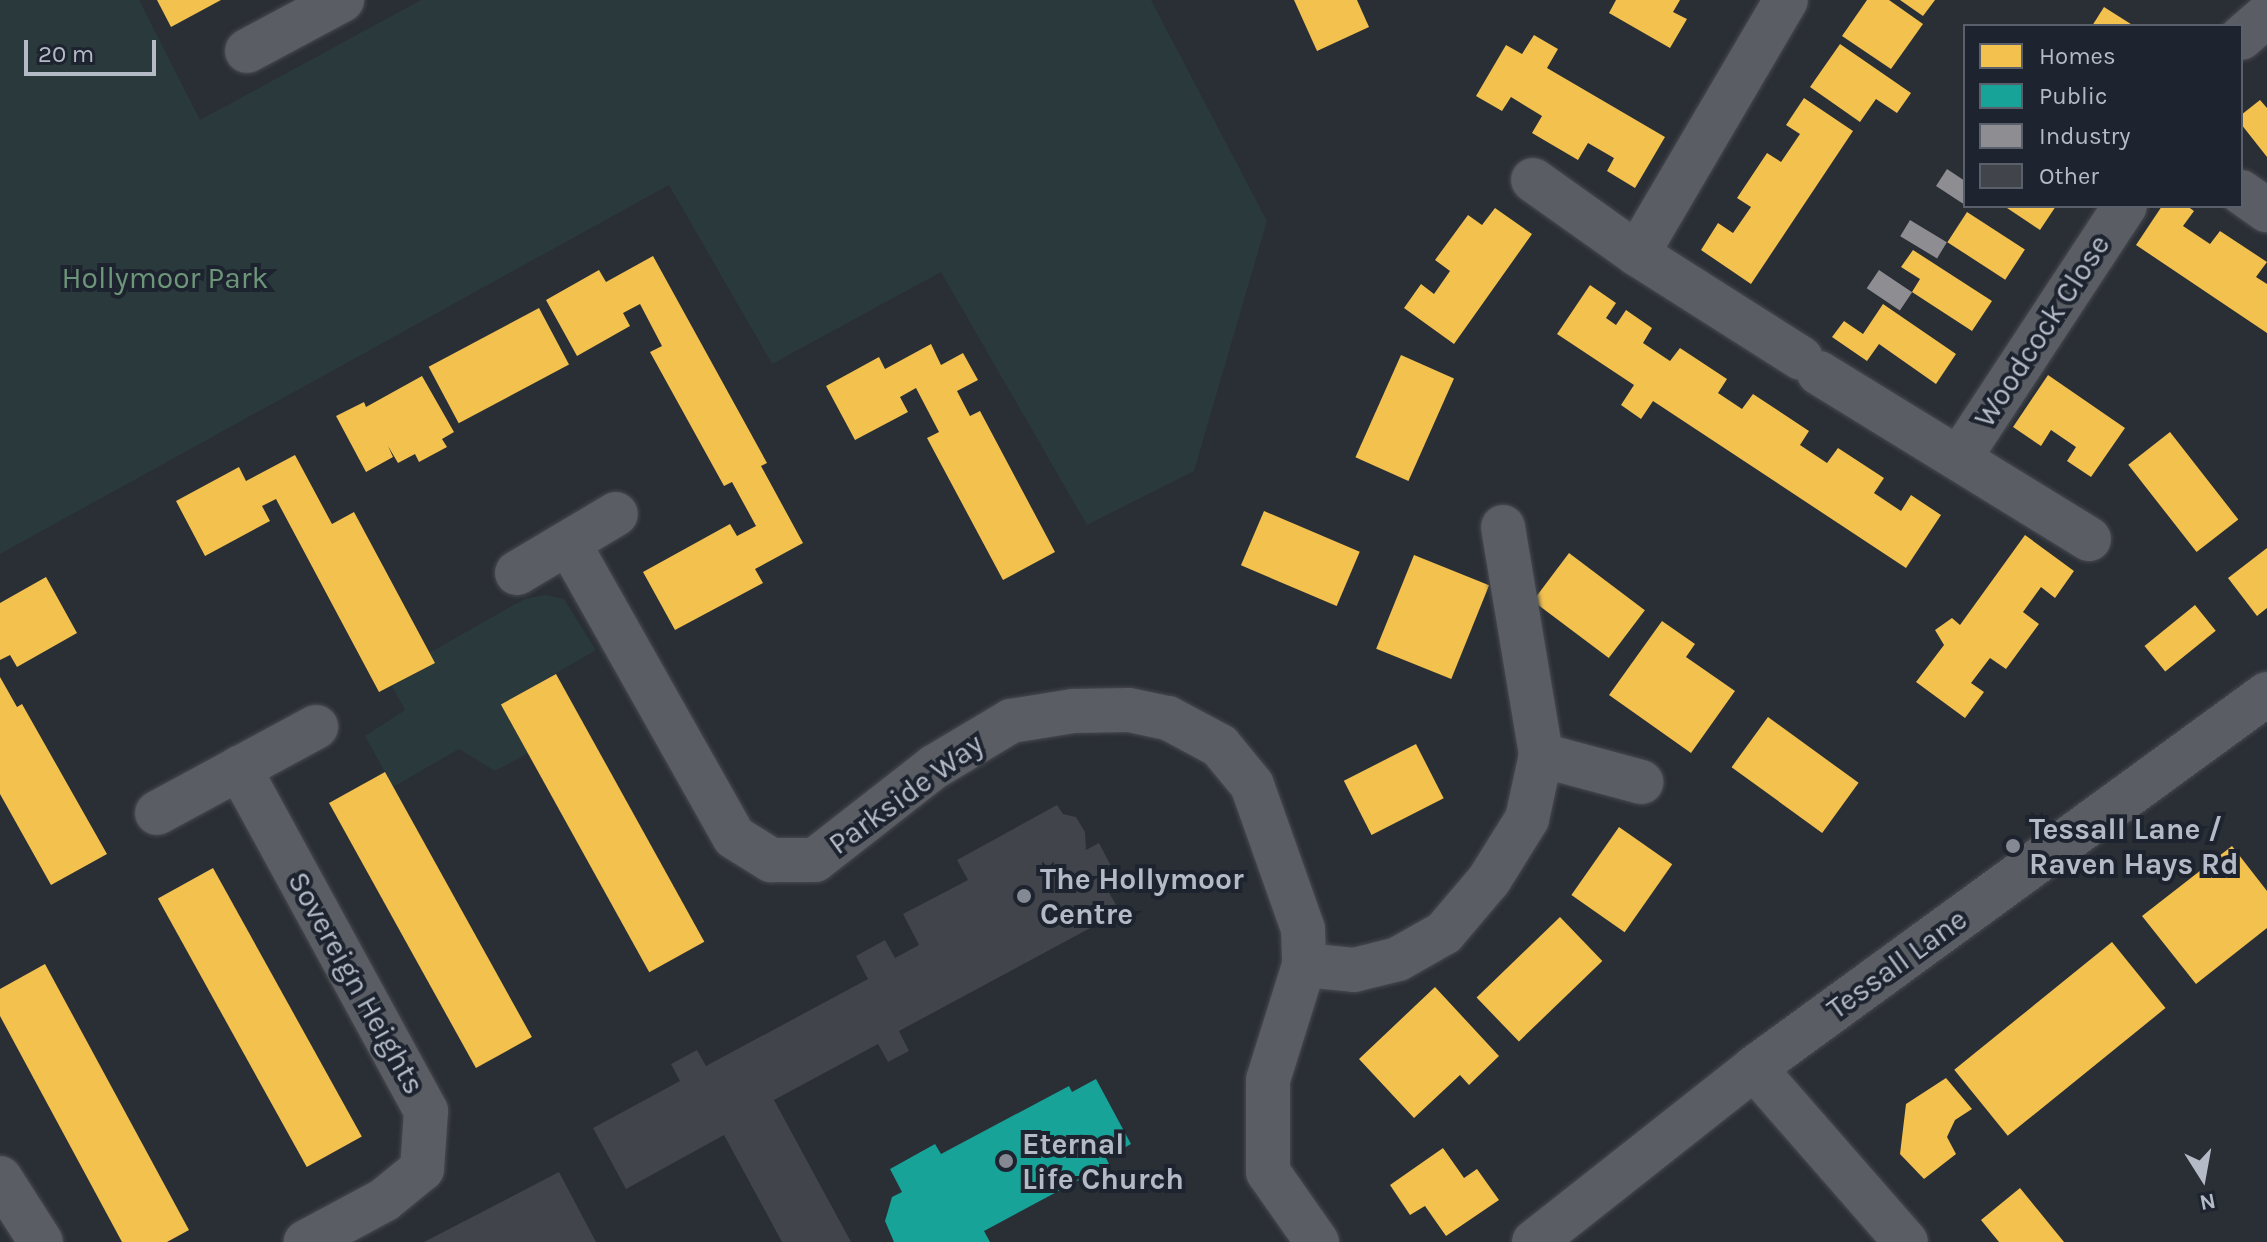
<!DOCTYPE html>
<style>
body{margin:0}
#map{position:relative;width:2267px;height:1242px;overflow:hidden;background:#2a2e35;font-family:Karla,sans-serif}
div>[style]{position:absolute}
.green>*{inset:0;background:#2a393c}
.homes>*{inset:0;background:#f2c14e;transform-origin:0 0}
.public>*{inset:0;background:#17a398}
.industry>*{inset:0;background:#8d8d92;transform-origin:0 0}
.building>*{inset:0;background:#41444a}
.roads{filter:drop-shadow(0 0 2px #46494e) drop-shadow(0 0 2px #46494e)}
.minor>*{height:44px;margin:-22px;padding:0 22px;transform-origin:22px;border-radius:22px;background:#5a5d63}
.dots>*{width:22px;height:22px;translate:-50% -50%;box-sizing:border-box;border:4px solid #1e242f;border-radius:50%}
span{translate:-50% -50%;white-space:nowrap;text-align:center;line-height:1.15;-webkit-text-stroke:8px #1e242f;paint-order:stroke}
.park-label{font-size:30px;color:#6d9579}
.street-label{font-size:30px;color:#b4bac6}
.poi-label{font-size:30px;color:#b4bac6;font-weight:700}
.left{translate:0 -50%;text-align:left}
.legend{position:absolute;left:1963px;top:24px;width:280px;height:184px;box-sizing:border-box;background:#1e242f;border:2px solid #5a606b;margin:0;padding:10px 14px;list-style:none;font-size:24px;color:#b4bac6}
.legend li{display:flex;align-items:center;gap:16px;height:40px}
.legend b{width:40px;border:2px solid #5a606b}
.north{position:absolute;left:2163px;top:1138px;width:80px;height:80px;-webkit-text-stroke:6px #1e242f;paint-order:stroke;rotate:169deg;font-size:22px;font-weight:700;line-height:32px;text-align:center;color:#b4bac6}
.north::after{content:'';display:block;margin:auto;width:28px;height:36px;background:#b4bac6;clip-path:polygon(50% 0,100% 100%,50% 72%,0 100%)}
.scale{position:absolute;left:24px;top:40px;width:132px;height:36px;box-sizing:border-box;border:4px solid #b4bac6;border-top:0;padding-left:10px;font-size:24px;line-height:28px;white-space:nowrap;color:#b4bac6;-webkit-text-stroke:6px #1e242f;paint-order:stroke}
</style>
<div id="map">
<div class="green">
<i style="clip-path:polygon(0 0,139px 0,200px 120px,421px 0,1151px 0,1267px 221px,1194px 471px,1087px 525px,941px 272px,772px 364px,669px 185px,0 554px)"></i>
<i style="clip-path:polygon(545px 595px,564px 599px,596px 650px,501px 705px,528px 753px,495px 771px,459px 749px,393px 787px,365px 736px,405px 710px,392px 686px,435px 663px,429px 653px,524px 599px)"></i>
</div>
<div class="homes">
<i style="clip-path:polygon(157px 0,221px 0,171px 27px)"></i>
<i style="clip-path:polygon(1294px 0,1357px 0,1369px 27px,1317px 51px)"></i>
<i style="clip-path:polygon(1616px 0,1680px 0,1673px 12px,1687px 19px,1670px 48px,1609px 13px)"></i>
<i style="clip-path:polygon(1867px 0,1889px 0,1923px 24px,1891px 69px,1842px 36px)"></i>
<i style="clip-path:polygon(1900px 0,1935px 0,1923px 16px)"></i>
<i style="clip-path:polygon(2104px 7px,2134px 26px,2092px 26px)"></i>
<i style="clip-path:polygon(1534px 35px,1558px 49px,1547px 68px,1665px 137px,1635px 188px,1607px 171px,1614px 158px,1588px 143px,1578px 160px,1532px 133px,1542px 116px,1511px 97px,1502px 111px,1476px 96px,1506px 45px,1522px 54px)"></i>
<i style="clip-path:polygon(1840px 44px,1911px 93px,1897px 113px,1876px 99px,1860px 122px,1810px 87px)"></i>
<i style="clip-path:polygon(1804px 98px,1853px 131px,1751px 284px,1701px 250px,1718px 223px,1733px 233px,1751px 207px,1737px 198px,1767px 153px,1781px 162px,1800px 134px,1786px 125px)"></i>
<i style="clip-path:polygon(2260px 100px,2267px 108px,2267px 157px,2241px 124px,2241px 115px)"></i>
<i style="clip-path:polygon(2004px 206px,2056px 206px,2040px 230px)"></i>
<i style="clip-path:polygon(2162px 206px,2187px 206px,2194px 211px,2183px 226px,2210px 244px,2220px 231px,2267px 262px,2256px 277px,2267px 284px,2267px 333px,2136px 245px)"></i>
<i style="clip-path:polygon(1495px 208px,1532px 234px,1454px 344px,1404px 308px,1421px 284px,1434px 294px,1450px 271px,1435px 260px,1468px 215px,1482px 225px)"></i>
<i style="left:1967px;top:212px;width:69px;height:36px;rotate:33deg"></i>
<i style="clip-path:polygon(1913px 250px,1992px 301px,1972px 331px,1912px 292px,1920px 279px,1901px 267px)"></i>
<i style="clip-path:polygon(653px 256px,767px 463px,761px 466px,803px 543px,755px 569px,763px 583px,675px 630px,643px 572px,730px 524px,737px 536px,756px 526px,732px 482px,724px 486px,650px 352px,662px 346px,640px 304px,623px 313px,630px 326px,577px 356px,546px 300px,599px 270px,606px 282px)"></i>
<i style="clip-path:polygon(1590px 285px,1616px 303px,1606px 318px,1616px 325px,1626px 310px,1652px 328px,1643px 343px,1670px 361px,1680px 348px,1727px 379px,1718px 393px,1742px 409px,1753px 394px,1809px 431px,1800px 445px,1827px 463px,1838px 448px,1884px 478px,1874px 493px,1901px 511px,1911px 495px,1941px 515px,1906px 568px,1653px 401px,1641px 419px,1621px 405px,1634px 385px,1557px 334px)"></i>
<i style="clip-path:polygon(1883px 304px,1956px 354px,1936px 384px,1879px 344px,1867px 361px,1832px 337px,1844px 321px,1863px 334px)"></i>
<i style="left:539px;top:308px;width:64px;height:125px;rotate:62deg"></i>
<i style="clip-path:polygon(931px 344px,941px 365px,963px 353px,978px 380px,957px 391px,970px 416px,980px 411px,1055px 552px,1003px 580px,927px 438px,939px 432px,916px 388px,900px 397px,908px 412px,855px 440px,826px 386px,879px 357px,885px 369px)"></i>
<i style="left:1401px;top:355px;width:58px;height:112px;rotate:24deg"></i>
<i style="clip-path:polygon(2048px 375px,2125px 428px,2091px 477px,2067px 461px,2076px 447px,2051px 430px,2041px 446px,2013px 427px)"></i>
<i style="clip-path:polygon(422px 376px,454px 432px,442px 439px,447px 447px,419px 462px,415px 454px,398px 463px,388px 446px,393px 457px,366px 472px,336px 416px,364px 402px,366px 407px)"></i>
<i style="left:2170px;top:432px;width:111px;height:53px;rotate:52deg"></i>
<i style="clip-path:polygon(295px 455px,332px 524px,354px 512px,435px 663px,379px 692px,276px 499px,262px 506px,270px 521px,205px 556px,176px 501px,239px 467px,246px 481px)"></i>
<i style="left:1264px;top:511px;width:104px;height:59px;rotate:23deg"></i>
<i style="clip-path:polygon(2025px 535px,2074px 571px,2055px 598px,2041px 587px,2023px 612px,2039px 624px,2006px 669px,1990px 658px,1971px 683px,1984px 692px,1965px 718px,1916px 682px,1944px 645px,1935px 630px,1952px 618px,1960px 625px)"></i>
<i style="clip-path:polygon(2267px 548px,2267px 608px,2257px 616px,2228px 578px)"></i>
<i style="left:1569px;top:553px;width:95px;height:60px;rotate:37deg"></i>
<i style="left:1414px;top:555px;width:81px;height:101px;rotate:22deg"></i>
<i style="clip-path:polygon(46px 577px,77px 633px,17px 667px,10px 655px,0 660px,0 603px)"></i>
<i style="left:2195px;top:605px;width:33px;height:65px;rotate:51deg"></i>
<i style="clip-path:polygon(1662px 621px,1695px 644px,1686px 657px,1735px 691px,1691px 753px,1609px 695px)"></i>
<i style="left:556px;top:674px;width:306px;height:63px;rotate:61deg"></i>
<i style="clip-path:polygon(0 677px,17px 707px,22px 704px,107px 854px,51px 885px,0 794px)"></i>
<i style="left:1768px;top:717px;width:112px;height:62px;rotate:36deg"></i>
<i style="left:1416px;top:744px;width:61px;height:81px;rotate:63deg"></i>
<i style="left:385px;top:772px;width:303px;height:64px;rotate:61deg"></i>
<i style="left:1619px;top:827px;width:65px;height:83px;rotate:35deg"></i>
<i style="clip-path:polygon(2232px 846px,2267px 891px,2267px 928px,2196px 984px,2142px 916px)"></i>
<i style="left:213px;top:868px;width:307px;height:63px;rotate:61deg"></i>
<i style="left:1560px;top:917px;width:61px;height:116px;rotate:46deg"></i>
<i style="left:2112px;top:942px;width:85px;height:203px;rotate:51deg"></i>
<i style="clip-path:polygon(45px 964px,189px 1230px,167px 1242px,122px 1242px,0 1016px,0 989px)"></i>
<i style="clip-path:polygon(1435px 987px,1499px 1056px,1469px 1085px,1460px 1075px,1414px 1118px,1359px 1059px)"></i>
<i style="clip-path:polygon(1946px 1078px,1972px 1109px,1955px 1120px,1947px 1137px,1956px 1154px,1924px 1179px,1900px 1154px,1906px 1104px)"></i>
<i style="clip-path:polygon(1443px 1148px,1464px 1178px,1477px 1169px,1499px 1200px,1446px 1236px,1425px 1206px,1410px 1215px,1390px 1185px)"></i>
<i style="clip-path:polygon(2020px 1188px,2064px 1242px,1999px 1242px,1981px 1220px)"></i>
</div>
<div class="public">
<i style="clip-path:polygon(1096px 1079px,1131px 1144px,1106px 1158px,1109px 1164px,984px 1231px,990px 1242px,894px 1242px,885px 1221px,892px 1197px,902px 1192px,890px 1169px,935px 1144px,941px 1154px,1069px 1086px,1072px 1092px)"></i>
</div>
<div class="industry">
<i style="clip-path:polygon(1947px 169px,1965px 181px,1965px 205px,1936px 186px)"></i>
<i style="left:1910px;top:220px;width:43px;height:19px;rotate:31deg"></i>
<i style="left:1879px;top:270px;width:40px;height:22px;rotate:34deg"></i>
</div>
<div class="building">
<i style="clip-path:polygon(1057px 805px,1063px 814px,1076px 817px,1085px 832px,1086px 850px,1099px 843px,1111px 866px,1098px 873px,1120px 912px,899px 1031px,909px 1051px,888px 1062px,878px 1044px,774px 1100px,851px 1242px,782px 1242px,724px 1135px,626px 1189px,593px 1128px,680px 1081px,671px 1064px,697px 1050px,706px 1066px,868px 979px,856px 956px,885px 940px,895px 958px,919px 945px,903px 914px,968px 880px,957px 860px)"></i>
<i style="clip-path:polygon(559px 1172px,596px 1242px,424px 1242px)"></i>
</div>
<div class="roads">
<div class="minor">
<i style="left:2241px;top:38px;width:35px;rotate:-41deg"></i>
<i style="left:247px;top:51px;width:108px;rotate:-28.2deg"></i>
<i style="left:1533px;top:180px;width:128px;rotate:35.4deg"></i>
<i style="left:1637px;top:254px;width:194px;rotate:32.4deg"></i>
<i style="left:2241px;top:192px;width:32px;rotate:35deg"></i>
<i style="left:1637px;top:254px;width:294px;rotate:-59.6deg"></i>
<i style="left:1819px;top:373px;width:317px;rotate:31.6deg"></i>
<i style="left:1960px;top:457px;width:300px;rotate:-56.7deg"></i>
<i style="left:1503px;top:527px;width:231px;rotate:80.5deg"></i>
<i style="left:569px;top:544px;width:336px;rotate:60.6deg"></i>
<i style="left:734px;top:837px;width:44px;rotate:31.9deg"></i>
<i style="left:771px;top:860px;width:44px"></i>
<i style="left:815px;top:860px;width:151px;rotate:-38deg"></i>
<i style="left:934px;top:767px;width:90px;rotate:-30.9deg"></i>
<i style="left:1011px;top:721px;width:63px;rotate:-9.2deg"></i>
<i style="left:1073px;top:711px;width:56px;rotate:-1deg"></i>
<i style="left:1129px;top:710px;width:40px;rotate:12deg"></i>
<i style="left:1168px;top:718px;width:59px;rotate:28.3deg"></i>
<i style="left:1220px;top:746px;width:50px;rotate:50.6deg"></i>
<i style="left:1252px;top:785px;width:153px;rotate:70.5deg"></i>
<i style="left:1303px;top:929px;width:36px;rotate:88deg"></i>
<i style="left:517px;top:573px;width:115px;rotate:-30.8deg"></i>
<i style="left:239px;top:768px;width:391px;rotate:61.4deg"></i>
<i style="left:426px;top:1111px;width:58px;rotate:93.9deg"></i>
<i style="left:422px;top:1169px;width:49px;rotate:140.8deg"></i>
<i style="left:384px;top:1200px;width:89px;rotate:151.7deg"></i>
<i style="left:157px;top:813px;width:181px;rotate:-28.4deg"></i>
<i style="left:1754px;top:1068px;width:231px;rotate:48.9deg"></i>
<i style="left:0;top:1178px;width:76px;rotate:57.4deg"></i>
<i style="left:1317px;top:1242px;width:85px;rotate:-125deg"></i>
<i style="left:1268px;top:1172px;width:92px;rotate:-90deg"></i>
<i style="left:1268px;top:1080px;width:121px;rotate:-72.6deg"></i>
<i style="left:1304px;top:965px;width:50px;rotate:5.7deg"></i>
<i style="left:1354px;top:970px;width:45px;rotate:-14deg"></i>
<i style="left:1398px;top:959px;width:53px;rotate:-29.5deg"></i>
<i style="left:1444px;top:933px;width:70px;rotate:-49.7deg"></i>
<i style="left:1489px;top:880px;width:72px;rotate:-58.1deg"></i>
<i style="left:1527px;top:819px;width:66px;rotate:-77.7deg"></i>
<i style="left:1541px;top:755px;width:104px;rotate:15.1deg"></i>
<i style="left:1534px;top:1242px;width:280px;rotate:-38.3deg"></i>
<i style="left:1754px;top:1068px;width:635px;rotate:-36.09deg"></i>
</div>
</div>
<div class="dots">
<i style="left:2013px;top:846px;background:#848993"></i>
<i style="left:1024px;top:896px;background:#848993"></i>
<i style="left:1006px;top:1161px;background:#848993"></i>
</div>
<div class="park-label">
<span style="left:165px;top:278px">Hollymoor Park</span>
</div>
<div class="street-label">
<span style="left:2042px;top:331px;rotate:-57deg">Woodcock Close</span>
<span style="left:906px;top:794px;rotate:-36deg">Parkside Way</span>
<span style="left:1897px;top:964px;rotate:-36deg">Tessall Lane</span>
<span style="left:356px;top:983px;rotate:61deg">Sovereign Heights</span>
</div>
<div class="poi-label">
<span class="left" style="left:2029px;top:846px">Tessall Lane /<br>Raven Hays Rd</span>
<span class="left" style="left:1040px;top:896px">The Hollymoor<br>Centre</span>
<span class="left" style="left:1022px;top:1161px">Eternal<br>Life Church</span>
</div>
<ul class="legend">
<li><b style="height:22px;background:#f2c14e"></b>Homes</li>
<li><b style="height:22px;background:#17a398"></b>Public</li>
<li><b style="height:22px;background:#8d8d92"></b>Industry</li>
<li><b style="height:22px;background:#41444a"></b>Other</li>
</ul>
<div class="north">N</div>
<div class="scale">20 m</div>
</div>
